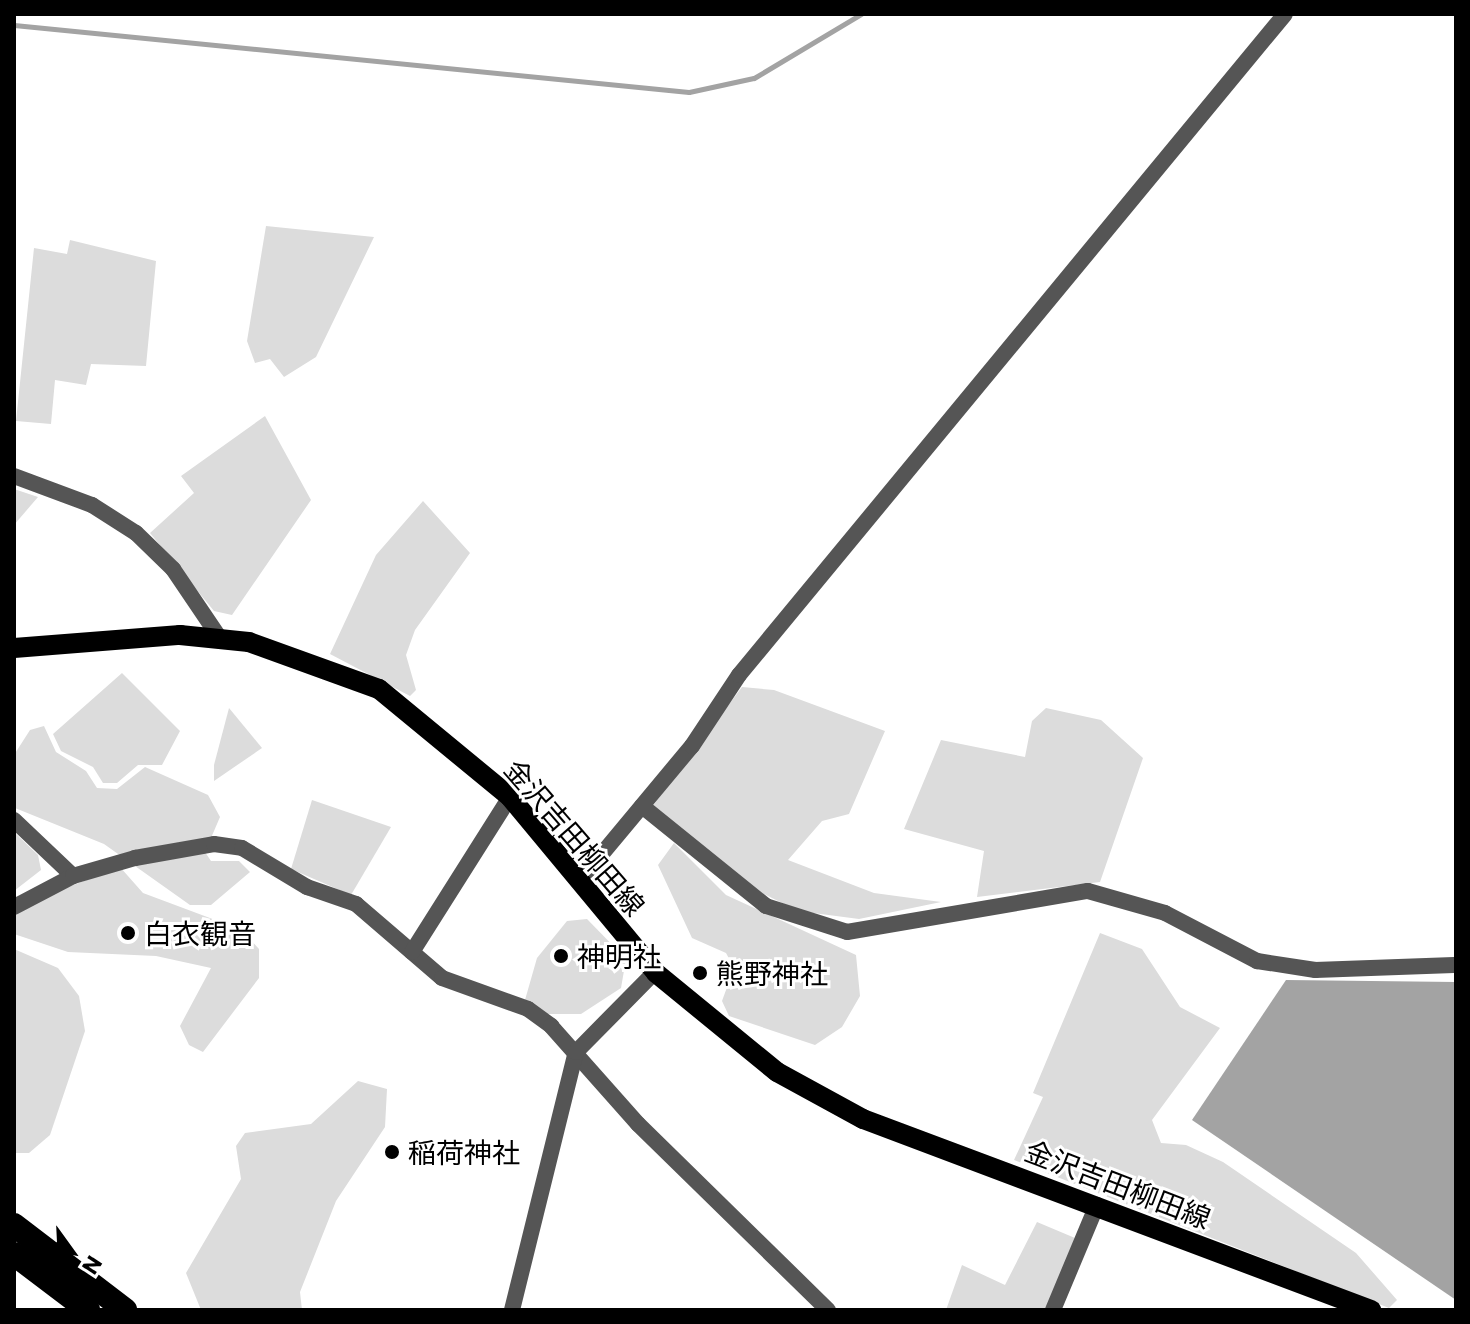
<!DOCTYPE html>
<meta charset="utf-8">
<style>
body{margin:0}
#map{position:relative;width:1470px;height:1324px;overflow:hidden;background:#fff;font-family:Commissioner,"Noto Sans JP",sans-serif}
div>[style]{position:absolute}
.green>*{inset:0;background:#dcdcdc}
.water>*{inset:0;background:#a3a3a3}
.stream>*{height:5px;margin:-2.5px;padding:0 2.5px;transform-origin:2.5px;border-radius:2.5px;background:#a3a3a3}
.minor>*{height:16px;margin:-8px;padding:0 8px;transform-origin:8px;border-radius:8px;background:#555}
.major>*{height:20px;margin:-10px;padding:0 10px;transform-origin:10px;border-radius:10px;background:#000}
.highway>*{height:24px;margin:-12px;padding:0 12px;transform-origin:12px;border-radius:12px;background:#000}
.dots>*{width:22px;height:22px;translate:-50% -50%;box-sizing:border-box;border:4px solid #fff;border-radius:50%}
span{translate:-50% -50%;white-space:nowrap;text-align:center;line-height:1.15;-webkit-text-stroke:6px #fff;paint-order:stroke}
.street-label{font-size:28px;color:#000}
.poi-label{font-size:28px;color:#000}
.left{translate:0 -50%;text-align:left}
.frame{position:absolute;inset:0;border:16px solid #000;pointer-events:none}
.north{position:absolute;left:32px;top:1212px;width:80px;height:80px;-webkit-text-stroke:6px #fff;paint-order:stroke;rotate:123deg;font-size:22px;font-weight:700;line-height:32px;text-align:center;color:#000}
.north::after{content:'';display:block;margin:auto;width:28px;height:36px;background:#000;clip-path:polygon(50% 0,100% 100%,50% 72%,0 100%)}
</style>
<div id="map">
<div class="green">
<i style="clip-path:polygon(266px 226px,374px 237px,316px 357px,284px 377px,270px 359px,255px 363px,247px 341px)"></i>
<i style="clip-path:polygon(70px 240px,156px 261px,146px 366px,91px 364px,86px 385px,55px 380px,51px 424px,16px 421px,34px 248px,67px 254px)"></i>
<i style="clip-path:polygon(265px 416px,311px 500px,232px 615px,214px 611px,150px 533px,194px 493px,181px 476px)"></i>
<i style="clip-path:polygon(14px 489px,38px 497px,14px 525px)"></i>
<i style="clip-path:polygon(423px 501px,470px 553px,415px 630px,406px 655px,416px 690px,410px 696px,330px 654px,376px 555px)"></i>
<i style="clip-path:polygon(122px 673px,180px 731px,162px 765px,138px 765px,117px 783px,103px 783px,93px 767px,61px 751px,53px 734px)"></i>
<i style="clip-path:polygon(742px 687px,774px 690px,885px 731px,849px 814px,822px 821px,788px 860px,874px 893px,941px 902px,859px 919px,798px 911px,756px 890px,652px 807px)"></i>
<i style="clip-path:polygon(229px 708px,262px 748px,214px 781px,214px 765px)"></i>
<i style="clip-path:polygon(1046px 708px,1101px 720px,1143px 758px,1100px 882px,977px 897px,984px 851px,904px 829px,941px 740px,1025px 757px,1032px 721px)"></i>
<i style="clip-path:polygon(44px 726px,56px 752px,86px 771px,97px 788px,117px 789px,145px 767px,208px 795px,220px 817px,205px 852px,211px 861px,239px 861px,250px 872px,211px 905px,190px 905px,104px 844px,15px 808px,14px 755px,30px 730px)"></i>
<i style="clip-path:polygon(312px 800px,391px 827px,351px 895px,291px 869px)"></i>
<i style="clip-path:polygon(14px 832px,38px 855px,41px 870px,14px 891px)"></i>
<i style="clip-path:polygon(674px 843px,726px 895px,856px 955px,860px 996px,842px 1027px,815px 1045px,729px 1016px,722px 1001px,734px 968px,726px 953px,692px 938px,658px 865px)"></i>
<i style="clip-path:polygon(120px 867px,143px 893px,242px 930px,259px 949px,259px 978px,203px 1052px,189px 1045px,180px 1026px,211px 968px,156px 956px,68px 952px,14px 934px,14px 916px,40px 898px)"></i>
<i style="clip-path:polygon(587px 919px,626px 959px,621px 988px,581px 1014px,541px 1014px,525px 1000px,537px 958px,567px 921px)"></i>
<i style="clip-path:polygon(1100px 933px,1142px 949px,1180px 1007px,1220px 1028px,1152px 1120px,1161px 1143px,1186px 1145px,1223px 1162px,1356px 1253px,1397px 1300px,1389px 1308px,1014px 1160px,1043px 1097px,1033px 1093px)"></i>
<i style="clip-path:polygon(14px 949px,58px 968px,79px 996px,85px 1031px,50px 1135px,29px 1153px,14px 1153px)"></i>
<i style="clip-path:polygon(358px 1081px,387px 1089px,385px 1127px,336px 1201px,300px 1292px,302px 1310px,201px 1310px,186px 1273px,241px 1179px,236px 1146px,245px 1133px,311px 1124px)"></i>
<i style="clip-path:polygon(1037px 1222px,1075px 1238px,1047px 1310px,946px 1310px,962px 1265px,1005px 1285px)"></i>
</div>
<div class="water">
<i style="clip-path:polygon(1286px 980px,1456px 982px,1456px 1300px,1192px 1120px)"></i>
</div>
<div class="stream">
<i style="left:14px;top:25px;width:678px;rotate:5.67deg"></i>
<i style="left:689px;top:92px;width:66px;rotate:-12.2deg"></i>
<i style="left:754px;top:78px;width:125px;rotate:-30.9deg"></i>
</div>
<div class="minor">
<i style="left:14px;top:476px;width:83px;rotate:20.4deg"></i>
<i style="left:92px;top:505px;width:52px;rotate:32.5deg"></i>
<i style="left:136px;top:533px;width:52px;rotate:44.2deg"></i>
<i style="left:173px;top:569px;width:86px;rotate:55.9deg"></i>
<i style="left:642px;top:806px;width:159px;rotate:38.9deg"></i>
<i style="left:766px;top:906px;width:85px;rotate:17.8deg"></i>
<i style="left:847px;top:932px;width:244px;rotate:-9.7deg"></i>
<i style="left:1088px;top:891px;width:80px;rotate:15.9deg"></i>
<i style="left:1165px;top:913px;width:104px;rotate:27.6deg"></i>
<i style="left:1257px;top:961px;width:59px;rotate:8.8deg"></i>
<i style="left:1315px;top:970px;width:139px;rotate:-2.1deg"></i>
<i style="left:14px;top:820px;width:81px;rotate:43.5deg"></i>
<i style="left:581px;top:879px;width:173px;rotate:-50.2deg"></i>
<i style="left:692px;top:746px;width:85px;rotate:-56.5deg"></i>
<i style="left:739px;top:675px;width:857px;rotate:-50.44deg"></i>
<i style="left:14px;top:907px;width:67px;rotate:-27.7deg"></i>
<i style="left:73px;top:876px;width:65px;rotate:-16.2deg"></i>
<i style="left:135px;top:858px;width:80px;rotate:-10deg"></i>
<i style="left:214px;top:844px;width:28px;rotate:8deg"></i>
<i style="left:242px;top:848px;width:76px;rotate:31deg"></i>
<i style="left:307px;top:887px;width:52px;rotate:19.1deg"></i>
<i style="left:356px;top:904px;width:113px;rotate:40.7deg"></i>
<i style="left:442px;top:978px;width:91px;rotate:19.8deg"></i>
<i style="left:528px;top:1009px;width:29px;rotate:36deg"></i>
<i style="left:551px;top:1026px;width:131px;rotate:48.4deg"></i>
<i style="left:638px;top:1124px;width:266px;rotate:44.4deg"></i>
<i style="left:412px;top:952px;width:183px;rotate:-57.7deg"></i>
<i style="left:512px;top:1310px;width:266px;rotate:-76.1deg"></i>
<i style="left:576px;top:1052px;width:112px;rotate:-45.4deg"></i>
<i style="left:1053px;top:1310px;width:114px;rotate:-67.3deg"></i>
</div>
<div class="major">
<i style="left:14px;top:648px;width:167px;rotate:-4.5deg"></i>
<i style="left:180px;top:635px;width:69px;rotate:5.8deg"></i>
<i style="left:249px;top:642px;width:138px;rotate:19.9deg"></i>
<i style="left:379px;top:689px;width:170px;rotate:39.5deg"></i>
<i style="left:510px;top:797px;width:229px;rotate:50.3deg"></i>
<i style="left:656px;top:973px;width:156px;rotate:39.3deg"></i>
<i style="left:777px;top:1072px;width:98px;rotate:28.7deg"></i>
<i style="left:863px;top:1119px;width:543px;rotate:20.61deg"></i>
</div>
<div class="highway">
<i style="left:14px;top:1225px;width:140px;rotate:37.4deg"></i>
<i style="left:14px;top:1254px;width:93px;rotate:37.1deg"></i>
</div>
<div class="dots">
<i style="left:128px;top:933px;background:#000"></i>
<i style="left:561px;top:956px;background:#000"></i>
<i style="left:700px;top:973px;background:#000"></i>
<i style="left:392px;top:1152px;background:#000"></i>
</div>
<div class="street-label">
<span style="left:575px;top:837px;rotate:49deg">金沢吉田柳田線</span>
<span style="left:1118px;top:1184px;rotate:21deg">金沢吉田柳田線</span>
</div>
<div class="poi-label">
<span class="left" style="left:144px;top:933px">白衣観音</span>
<span class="left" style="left:577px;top:956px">神明社</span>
<span class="left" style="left:716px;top:973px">熊野神社</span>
<span class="left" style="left:408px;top:1152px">稲荷神社</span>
</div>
<div class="frame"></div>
<div class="north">N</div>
</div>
